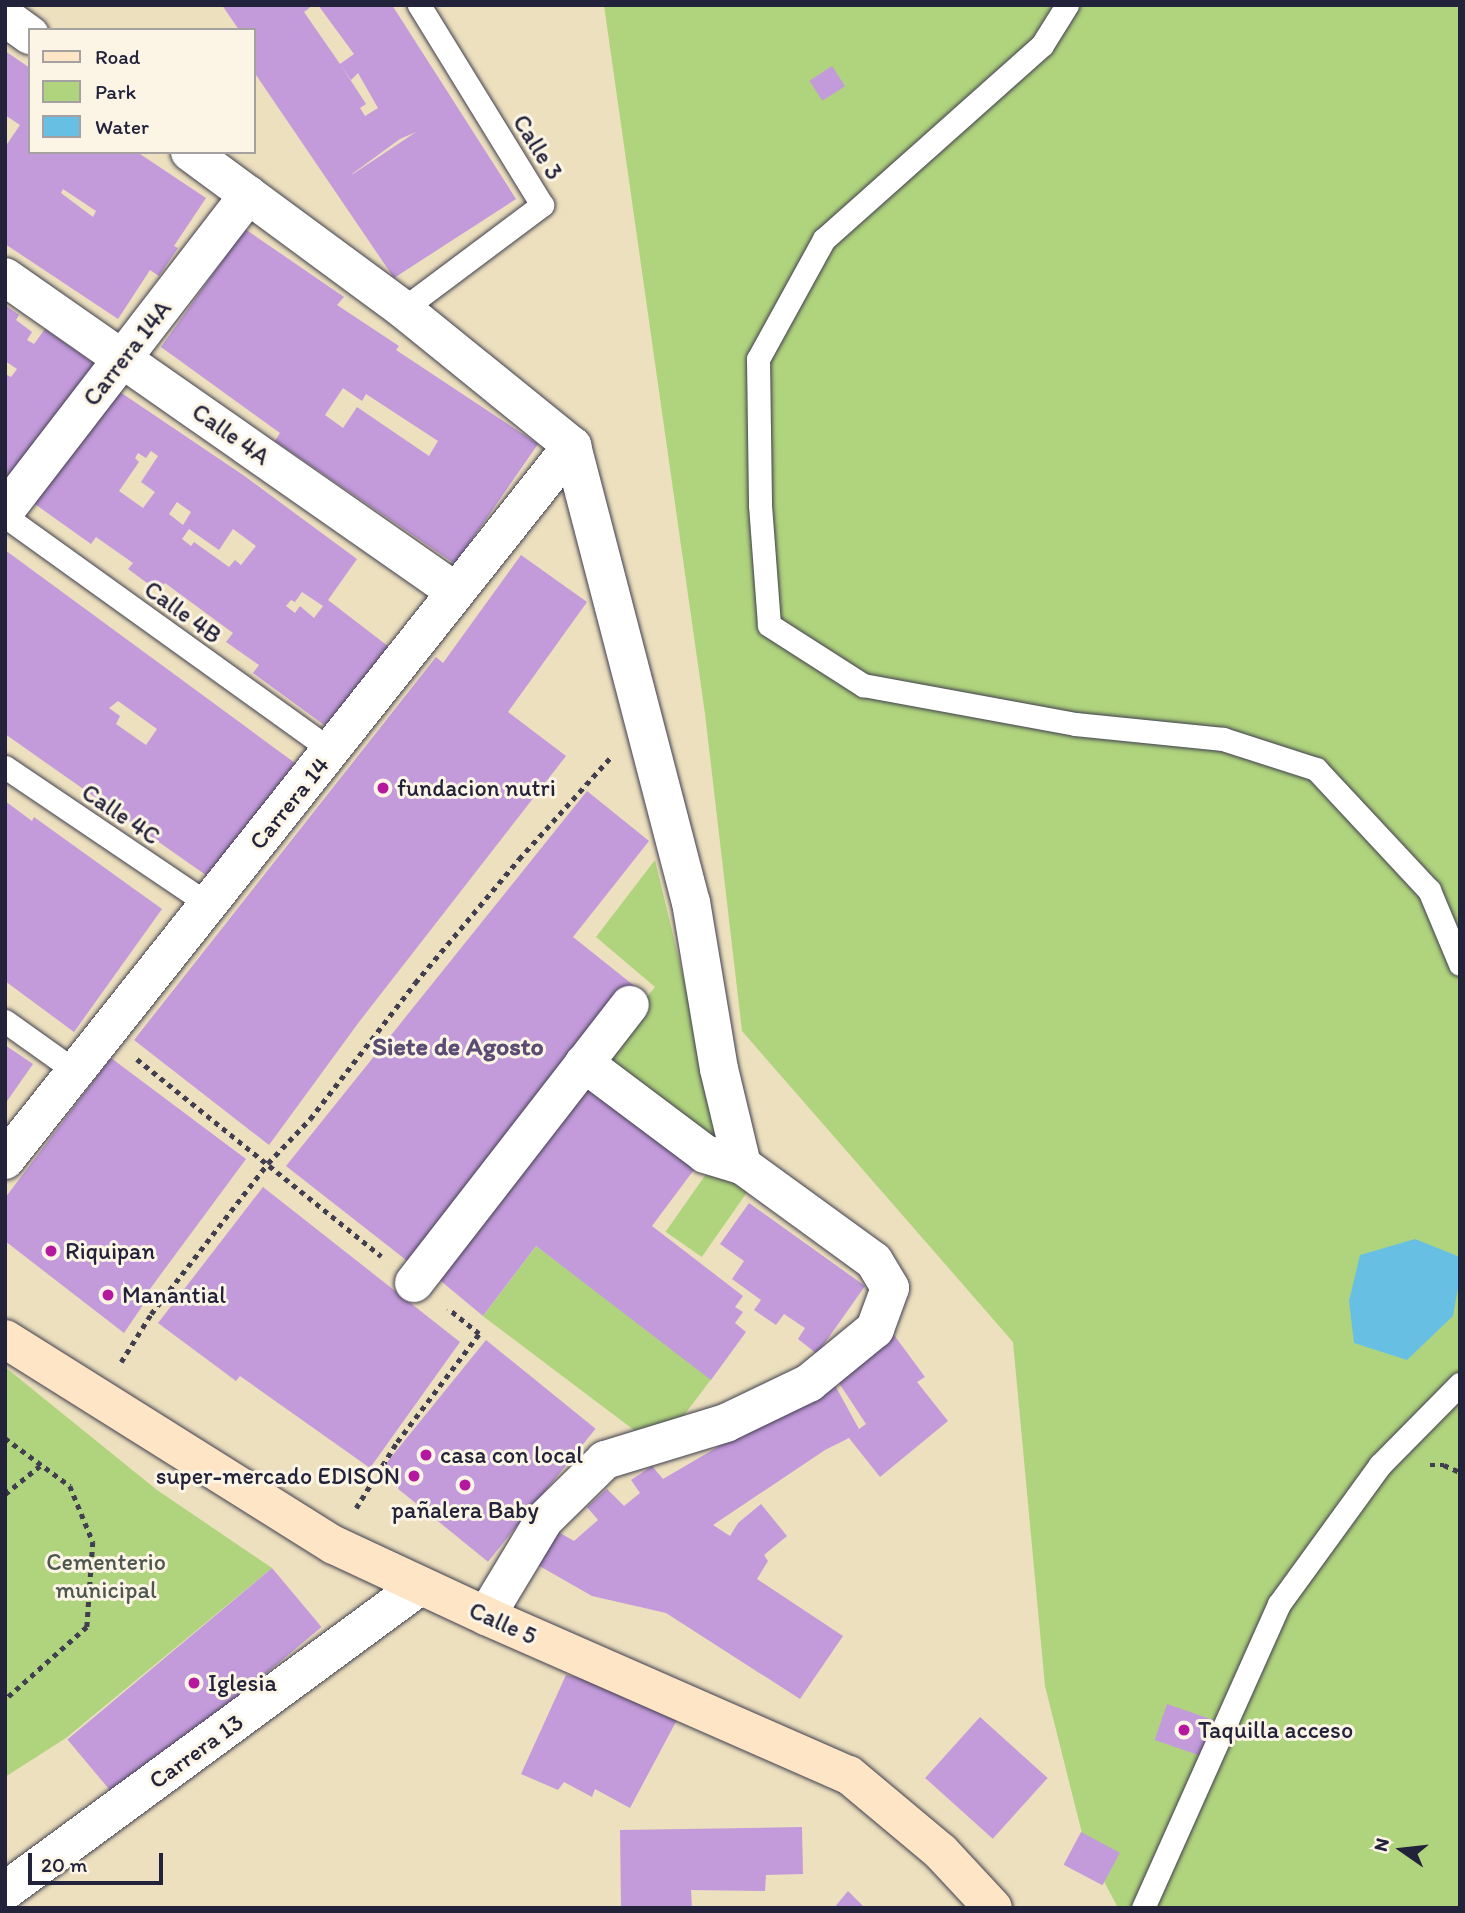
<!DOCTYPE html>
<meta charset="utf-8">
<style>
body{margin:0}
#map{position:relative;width:1465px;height:1913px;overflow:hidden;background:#ece0be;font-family:Itim,sans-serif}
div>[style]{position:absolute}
.green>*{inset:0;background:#b0d47d;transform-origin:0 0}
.water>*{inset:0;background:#67c0e4}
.building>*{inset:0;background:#c39bdb;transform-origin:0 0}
.path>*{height:4.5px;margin-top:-2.25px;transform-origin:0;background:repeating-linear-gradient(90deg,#403e4f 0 5px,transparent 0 10px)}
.roads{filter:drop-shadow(0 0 2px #403e4f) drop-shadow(0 0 2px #403e4f)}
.lane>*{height:23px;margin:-11.5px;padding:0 11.5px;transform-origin:11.5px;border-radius:11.5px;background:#fff}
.street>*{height:38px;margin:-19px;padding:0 19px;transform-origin:19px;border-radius:19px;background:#fff}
.secondary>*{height:38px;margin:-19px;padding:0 19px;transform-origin:19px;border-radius:19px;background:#fde5c5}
.dots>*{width:19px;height:19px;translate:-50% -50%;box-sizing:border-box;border:4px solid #fcf5e5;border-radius:50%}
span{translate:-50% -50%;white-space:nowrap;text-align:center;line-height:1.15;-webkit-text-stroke:6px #fcf5e5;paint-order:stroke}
.street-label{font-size:24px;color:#22223b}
.poi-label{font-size:24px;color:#22223b}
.left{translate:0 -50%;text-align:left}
.right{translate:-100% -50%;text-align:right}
.park-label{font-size:24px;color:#4d574f}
.neighbourhood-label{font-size:26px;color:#5a4c73;font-weight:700}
.frame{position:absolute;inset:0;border:7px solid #22223b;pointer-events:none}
.legend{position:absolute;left:28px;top:28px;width:228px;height:126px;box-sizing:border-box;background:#fcf5e5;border:2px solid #a5a1a1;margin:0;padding:9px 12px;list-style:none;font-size:21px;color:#22223b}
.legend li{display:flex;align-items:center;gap:14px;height:35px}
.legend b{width:35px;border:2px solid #a5a1a1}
.north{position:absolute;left:1367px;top:1815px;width:70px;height:70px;-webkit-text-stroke:5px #fcf5e5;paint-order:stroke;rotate:284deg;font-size:19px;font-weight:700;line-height:28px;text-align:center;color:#22223b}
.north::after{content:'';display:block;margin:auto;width:24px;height:32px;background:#22223b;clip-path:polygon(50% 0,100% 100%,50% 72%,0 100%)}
.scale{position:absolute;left:28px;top:1853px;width:135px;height:32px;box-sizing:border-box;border:4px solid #22223b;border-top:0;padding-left:9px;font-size:21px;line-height:24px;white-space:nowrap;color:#22223b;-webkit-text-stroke:5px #fcf5e5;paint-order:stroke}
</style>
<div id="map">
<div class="green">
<i style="clip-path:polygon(604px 5px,1460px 5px,1460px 1908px,1118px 1908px,1085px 1845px,1045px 1686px,1013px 1342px,742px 1031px,705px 714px)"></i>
<i style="clip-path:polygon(655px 860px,693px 1018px,725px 1108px,706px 1148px,597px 1059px,655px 987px,596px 937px)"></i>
<i style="left:711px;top:1167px;width:44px;height:79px;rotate:35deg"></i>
<i style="left:536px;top:1246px;width:220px;height:88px;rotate:37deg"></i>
<i style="clip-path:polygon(5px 1367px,157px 1490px,272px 1568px,66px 1738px,5px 1777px)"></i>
</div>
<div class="water">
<i style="clip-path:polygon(1415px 1239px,1460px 1257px,1460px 1277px,1453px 1316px,1407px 1360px,1354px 1343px,1349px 1301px,1360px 1255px)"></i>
</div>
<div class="building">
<i style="clip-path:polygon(evenodd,222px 5px,313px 5px,304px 12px,340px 64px,354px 54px,318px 5px,392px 5px,516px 199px,394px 278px,254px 72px,254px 30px,239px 30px,222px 5px,340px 64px,351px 80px,358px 73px,378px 108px,365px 116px,360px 108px,366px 104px,340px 64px,222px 5px,416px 132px,353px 174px,352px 174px,400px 139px,416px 132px)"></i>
<i style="clip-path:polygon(evenodd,5px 51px,30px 68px,30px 152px,137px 152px,206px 198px,174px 246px,178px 248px,159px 276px,150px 270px,118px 319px,5px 244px,5px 147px,20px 125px,5px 115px,5px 51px,63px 189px,96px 211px,93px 217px,61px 193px,63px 189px)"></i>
<i style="left:832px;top:66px;width:24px;height:27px;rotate:57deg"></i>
<i style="clip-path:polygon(evenodd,245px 229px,344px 297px,337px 305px,399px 346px,396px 350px,538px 444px,455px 564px,275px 441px,280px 433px,161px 347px,245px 229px,343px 388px,362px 401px,366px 394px,438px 441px,429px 456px,357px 407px,343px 428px,325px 415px,343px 388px)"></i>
<i style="clip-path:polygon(5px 305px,19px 315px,16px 320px,32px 332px,27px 340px,34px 344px,45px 329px,99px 367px,5px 491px,5px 374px,11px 377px,17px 369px,5px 361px)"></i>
<i style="clip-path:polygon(evenodd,117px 390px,243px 475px,357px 559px,328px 600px,393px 650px,331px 730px,253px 673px,259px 665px,226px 642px,233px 633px,165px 583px,158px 591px,128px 569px,133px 563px,96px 537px,91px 544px,32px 502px,85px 425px,92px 430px,117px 390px,151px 451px,158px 456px,141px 482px,155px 492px,143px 508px,119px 491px,139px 462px,135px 458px,138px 453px,146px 458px,151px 451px,117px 390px,177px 502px,191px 512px,183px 525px,169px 514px,177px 502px,117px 390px,189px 529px,219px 550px,233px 529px,256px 546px,241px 565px,235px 560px,229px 567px,194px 542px,191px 546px,182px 539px,189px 529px,117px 390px,302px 592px,323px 606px,314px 618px,300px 606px,295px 613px,286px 606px,291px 600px,295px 602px,302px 592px)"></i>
<i style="clip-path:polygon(evenodd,5px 550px,295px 763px,210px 878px,5px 734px,5px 550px,118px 701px,157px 729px,146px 745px,116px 724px,120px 716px,109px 708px,118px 701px)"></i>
<i style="clip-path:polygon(521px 555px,587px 602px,508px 712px,566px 756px,359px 1022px,269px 1145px,134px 1040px,436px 657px,443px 663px)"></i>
<i style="clip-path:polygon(587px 791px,649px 841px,573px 937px,637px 988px,415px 1267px,286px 1166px)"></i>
<i style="clip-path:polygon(5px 801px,32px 821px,34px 817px,162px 909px,74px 1032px,5px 981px)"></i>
<i style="clip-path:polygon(5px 1045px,33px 1064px,5px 1104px)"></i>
<i style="clip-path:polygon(111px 1058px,246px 1159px,144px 1297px,147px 1299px,124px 1333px,5px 1241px,5px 1198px)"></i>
<i style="clip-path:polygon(585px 1076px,696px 1167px,652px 1226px,743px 1296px,735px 1307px,743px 1312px,735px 1323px,746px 1332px,711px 1380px,536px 1246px,483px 1316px,430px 1272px)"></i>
<i style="clip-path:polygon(263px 1187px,460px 1342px,370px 1468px,240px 1376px,236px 1381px,158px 1323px)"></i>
<i style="clip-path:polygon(749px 1203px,865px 1286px,817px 1354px,798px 1339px,805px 1328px,784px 1314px,776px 1325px,754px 1310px,761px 1300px,732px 1279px,744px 1261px,720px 1244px)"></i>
<i style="clip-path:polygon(894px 1335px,925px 1377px,917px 1382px,948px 1421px,880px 1477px,849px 1438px,825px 1450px,713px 1525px,730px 1536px,738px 1523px,761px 1504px,787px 1536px,764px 1555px,768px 1561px,757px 1579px,843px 1636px,800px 1699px,666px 1613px,592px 1596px,536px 1564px,555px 1530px,574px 1541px,598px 1520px,587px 1507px,607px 1489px,624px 1506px,640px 1493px,631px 1480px,652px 1466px,663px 1479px,832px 1380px,859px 1429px,866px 1424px,835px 1377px)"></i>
<i style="left:486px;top:1340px;width:141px;height:171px;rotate:39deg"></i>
<i style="left:272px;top:1568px;width:77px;height:267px;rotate:50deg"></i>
<i style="clip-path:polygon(566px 1675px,616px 1685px,678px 1718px,630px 1808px,595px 1789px,592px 1797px,564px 1782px,558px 1790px,521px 1774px)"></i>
<i style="left:1167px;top:1704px;width:50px;height:38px;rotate:19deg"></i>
<i style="left:980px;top:1717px;width:91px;height:82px;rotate:42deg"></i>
<i style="clip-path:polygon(802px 1827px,803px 1874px,766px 1875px,765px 1891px,691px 1890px,692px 1908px,621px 1908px,620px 1830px)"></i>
<i style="left:1081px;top:1832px;width:44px;height:37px;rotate:28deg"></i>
<i style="clip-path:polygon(848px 1891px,865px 1908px,834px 1908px)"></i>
</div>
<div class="path">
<i style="left:137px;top:1059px;width:314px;rotate:38.9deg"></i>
<i style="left:121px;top:1362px;width:57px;rotate:-58deg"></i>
<i style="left:151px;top:1314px;width:191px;rotate:-52.2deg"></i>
<i style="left:268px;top:1163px;width:61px;rotate:-46.3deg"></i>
<i style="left:310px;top:1119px;width:172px;rotate:-52.3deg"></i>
<i style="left:415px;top:983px;width:162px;rotate:-50deg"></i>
<i style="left:519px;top:859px;width:136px;rotate:-48deg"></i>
<i style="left:5px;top:1438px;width:81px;rotate:36.4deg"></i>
<i style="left:70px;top:1486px;width:61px;rotate:67.7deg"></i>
<i style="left:93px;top:1542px;width:85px;rotate:94deg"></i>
<i style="left:87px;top:1627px;width:110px;rotate:138.3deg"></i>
<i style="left:1430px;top:1465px;width:14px"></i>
<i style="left:1444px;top:1465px;width:17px;rotate:24deg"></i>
<i style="left:5px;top:1494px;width:46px;rotate:-38.9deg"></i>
<i style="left:356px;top:1508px;width:78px;rotate:-58.2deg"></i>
<i style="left:397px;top:1442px;width:136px;rotate:-52.8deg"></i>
<i style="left:479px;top:1334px;width:40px;rotate:-141deg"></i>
</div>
<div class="roads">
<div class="lane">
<i style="left:1067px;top:5px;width:47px;rotate:122deg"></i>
<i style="left:1042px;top:45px;width:292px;rotate:138.3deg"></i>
<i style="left:824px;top:239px;width:137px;rotate:118.8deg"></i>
<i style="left:758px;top:359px;width:146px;rotate:89.2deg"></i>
<i style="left:760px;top:505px;width:120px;rotate:85.7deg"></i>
<i style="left:769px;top:625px;width:112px;rotate:32.6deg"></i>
<i style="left:863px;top:685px;width:216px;rotate:10.4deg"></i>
<i style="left:1075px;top:724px;width:149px;rotate:5.8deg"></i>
<i style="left:1223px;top:739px;width:98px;rotate:17.9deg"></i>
<i style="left:1316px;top:769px;width:166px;rotate:47deg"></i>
<i style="left:1429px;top:890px;width:80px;rotate:67.3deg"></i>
<i style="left:403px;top:309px;width:174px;rotate:-36.8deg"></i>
<i style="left:542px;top:205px;width:235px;rotate:-121.6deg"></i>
<i style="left:5px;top:516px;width:401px;rotate:35.7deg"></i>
<i style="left:5px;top:767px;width:245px;rotate:34deg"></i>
<i style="left:5px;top:1021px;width:86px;rotate:35.5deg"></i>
<i style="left:1143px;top:1908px;width:333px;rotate:-65.9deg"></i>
<i style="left:1279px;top:1604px;width:172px;rotate:-54deg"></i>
<i style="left:1380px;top:1465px;width:114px;rotate:-45.4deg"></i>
</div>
<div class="street">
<i style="left:5px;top:17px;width:31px;rotate:36deg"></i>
<i style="left:190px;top:152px;width:265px;rotate:36.4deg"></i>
<i style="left:403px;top:309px;width:218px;rotate:39deg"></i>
<i style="left:572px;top:446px;width:471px;rotate:75.4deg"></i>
<i style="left:691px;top:902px;width:169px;rotate:80.5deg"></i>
<i style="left:719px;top:1069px;width:99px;rotate:76.5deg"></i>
<i style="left:742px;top:1165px;width:163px;rotate:36deg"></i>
<i style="left:874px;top:1261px;width:31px;rotate:59deg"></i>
<i style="left:890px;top:1288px;width:44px;rotate:110.1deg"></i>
<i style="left:875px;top:1329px;width:85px;rotate:140.7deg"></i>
<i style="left:809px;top:1383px;width:92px;rotate:154.3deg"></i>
<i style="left:726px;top:1423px;width:127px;rotate:163deg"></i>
<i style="left:605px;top:1460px;width:86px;rotate:135.5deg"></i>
<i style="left:544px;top:1520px;width:112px;rotate:121.1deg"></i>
<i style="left:5px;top:277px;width:550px;rotate:34.93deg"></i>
<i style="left:5px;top:511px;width:399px;rotate:-52.4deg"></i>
<i style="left:584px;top:1063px;width:151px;rotate:36.9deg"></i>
<i style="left:705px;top:1154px;width:39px;rotate:17deg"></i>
<i style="left:5px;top:1160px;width:912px;rotate:-51.55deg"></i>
<i style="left:414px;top:1283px;width:352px;rotate:-52.2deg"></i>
<i style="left:5px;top:1891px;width:515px;rotate:-36.31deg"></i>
</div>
<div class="secondary">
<i style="left:5px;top:1339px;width:388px;rotate:32.1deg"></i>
<i style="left:334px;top:1545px;width:168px;rotate:25deg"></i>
<i style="left:486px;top:1616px;width:396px;rotate:23.7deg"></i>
<i style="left:849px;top:1775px;width:120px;rotate:39.9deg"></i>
<i style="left:941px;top:1852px;width:76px;rotate:47.1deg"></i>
</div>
</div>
<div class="dots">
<i style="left:383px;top:788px;background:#b5179e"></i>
<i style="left:51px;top:1251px;background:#b5179e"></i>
<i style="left:108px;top:1295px;background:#b5179e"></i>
<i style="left:426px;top:1455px;background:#b5179e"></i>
<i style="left:414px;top:1476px;background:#b5179e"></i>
<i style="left:465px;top:1485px;background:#b5179e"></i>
<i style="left:194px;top:1683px;background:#b5179e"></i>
<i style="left:1184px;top:1730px;background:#b5179e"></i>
</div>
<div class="street-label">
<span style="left:538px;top:147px;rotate:58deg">Calle 3</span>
<span style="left:127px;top:353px;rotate:-52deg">Carrera 14A</span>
<span style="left:231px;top:434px;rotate:35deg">Calle 4A</span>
<span style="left:183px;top:612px;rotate:36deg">Calle 4B</span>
<span style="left:289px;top:803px;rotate:-51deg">Carrera 14</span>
<span style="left:121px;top:814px;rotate:34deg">Calle 4C</span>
<span style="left:503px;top:1623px;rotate:24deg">Calle 5</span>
<span style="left:196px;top:1751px;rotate:-36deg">Carrera 13</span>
</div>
<div class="poi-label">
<span class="left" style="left:397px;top:788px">fundacion nutri</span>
<span class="left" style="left:65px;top:1251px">Riquipan</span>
<span class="left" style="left:122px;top:1295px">Manantial</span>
<span class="left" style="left:440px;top:1455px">casa con local</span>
<span class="right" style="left:400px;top:1476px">super-mercado EDISON</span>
<span style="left:465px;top:1510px">pañalera Baby</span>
<span class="left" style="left:208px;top:1683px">Iglesia</span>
<span class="left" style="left:1198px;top:1730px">Taquilla acceso</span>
</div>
<div class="park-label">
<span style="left:106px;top:1576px">Cementerio<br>municipal</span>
</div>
<div class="neighbourhood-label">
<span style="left:458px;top:1047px">Siete de Agosto</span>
</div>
<div class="frame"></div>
<ul class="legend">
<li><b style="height:9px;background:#fde5c5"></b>Road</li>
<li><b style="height:19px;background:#b0d47d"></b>Park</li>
<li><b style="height:19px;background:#67c0e4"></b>Water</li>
</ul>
<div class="north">N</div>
<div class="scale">20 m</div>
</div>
